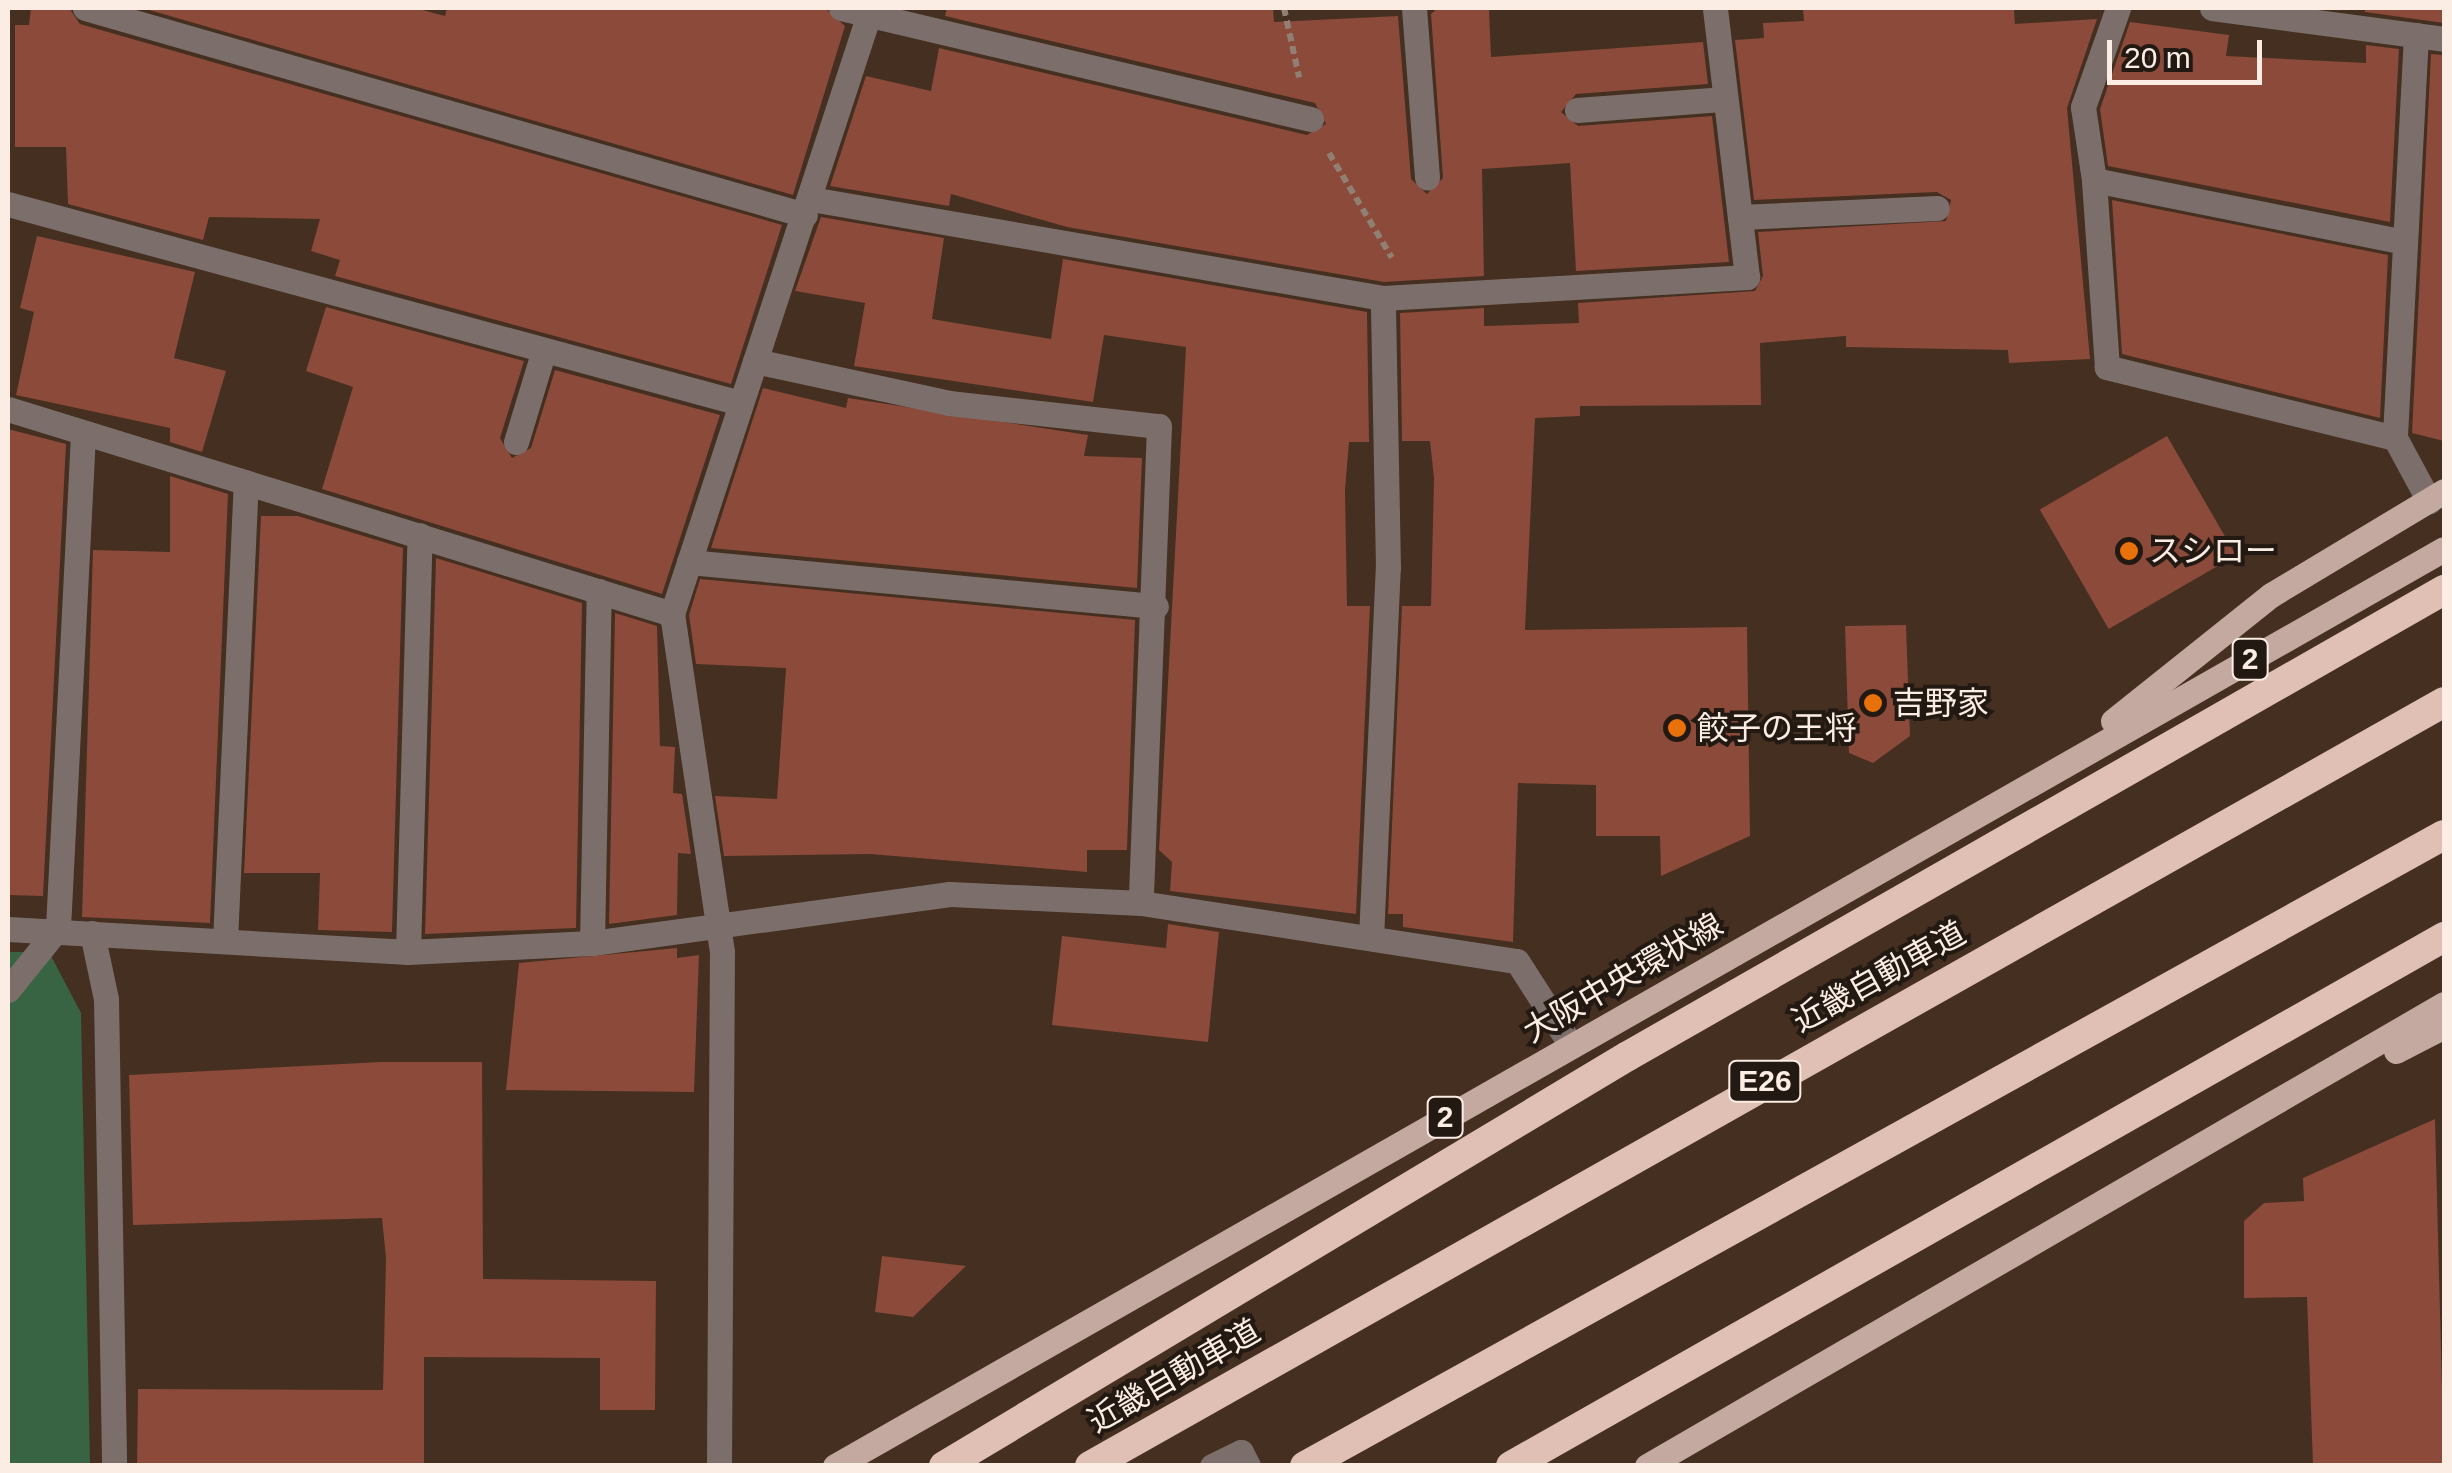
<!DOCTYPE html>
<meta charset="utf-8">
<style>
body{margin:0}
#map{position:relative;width:2452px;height:1473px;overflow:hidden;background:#442f20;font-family:Arial,"Noto Sans JP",sans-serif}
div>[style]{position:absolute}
.green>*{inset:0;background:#386444}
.building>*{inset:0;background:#8b4a3a;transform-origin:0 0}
.path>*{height:6px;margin-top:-3px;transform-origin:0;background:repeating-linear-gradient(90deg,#927f73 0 8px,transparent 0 13px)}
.minor>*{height:25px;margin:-12.5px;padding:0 12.5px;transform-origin:12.5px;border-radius:12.5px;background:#7c6f6b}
.major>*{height:25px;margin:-12.5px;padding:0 12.5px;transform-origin:12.5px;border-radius:12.5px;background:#c4a9a0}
.highway>*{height:30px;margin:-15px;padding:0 15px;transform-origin:15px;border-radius:15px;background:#e0bfb5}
.dots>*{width:28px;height:28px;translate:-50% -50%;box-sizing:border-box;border:5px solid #231913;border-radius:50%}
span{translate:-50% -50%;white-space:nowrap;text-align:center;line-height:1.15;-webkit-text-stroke:8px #231913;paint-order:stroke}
.shield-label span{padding:2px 8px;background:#231913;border:2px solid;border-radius:8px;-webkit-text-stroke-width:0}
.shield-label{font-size:30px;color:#fcede4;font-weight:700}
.poi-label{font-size:32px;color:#fcede4}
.left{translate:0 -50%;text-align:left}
.street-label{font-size:32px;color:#fcede4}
.frame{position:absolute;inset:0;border:10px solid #fcede4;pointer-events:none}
.scale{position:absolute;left:2107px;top:40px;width:155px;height:45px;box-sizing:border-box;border:5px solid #fcede4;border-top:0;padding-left:12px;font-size:30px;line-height:35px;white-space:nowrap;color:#fcede4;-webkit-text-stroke:8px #231913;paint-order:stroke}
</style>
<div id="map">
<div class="green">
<i style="clip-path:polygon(8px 952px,49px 952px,81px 1013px,90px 1465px,8px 1465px)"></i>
</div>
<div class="building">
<i style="clip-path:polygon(31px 8px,69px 8px,80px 24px,782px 225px,731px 384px,335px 276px,340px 260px,311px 251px,320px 219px,209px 217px,203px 240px,68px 204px,66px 147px,15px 147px,15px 25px,29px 25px)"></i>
<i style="clip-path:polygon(142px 8px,415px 8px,445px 16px,447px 8px,825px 8px,845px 26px,793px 195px)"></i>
<i style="clip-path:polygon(947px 8px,1273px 8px,1274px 22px,1398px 16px,1411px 179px,1427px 194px,1443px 178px,1431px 14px,1438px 8px,1489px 8px,1491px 57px,1703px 42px,1708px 84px,1576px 94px,1561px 112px,1578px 126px,1712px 116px,1729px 262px,1576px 271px,1570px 163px,1482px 169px,1484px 276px,1384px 282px,1067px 227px,951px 194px,949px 206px,830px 186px,866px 76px,931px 91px,939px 48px,1307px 135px,1326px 124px,1315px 103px,945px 16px)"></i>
<i style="clip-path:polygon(1803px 8px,2014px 10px,2015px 24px,2097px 19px,2067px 108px,2090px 359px,2009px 363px,2008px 350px,1846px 347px,1846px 336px,1760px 343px,1761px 405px,1580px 406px,1580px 416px,1535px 418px,1525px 630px,1747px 627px,1750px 836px,1661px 876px,1660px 836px,1596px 836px,1596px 785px,1518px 783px,1513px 942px,1403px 927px,1403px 914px,1388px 914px,1402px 606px,1431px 606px,1434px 478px,1430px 441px,1402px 441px,1400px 313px,1484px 308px,1484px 326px,1579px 323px,1578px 303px,1755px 291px,1763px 276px,1758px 232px,1946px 221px,1951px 200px,1937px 192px,1754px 200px,1735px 40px,1764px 38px,1763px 23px,1804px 21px)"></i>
<i style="clip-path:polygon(2365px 8px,2444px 8px,2444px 23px,2365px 12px)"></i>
<i style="clip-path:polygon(2130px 22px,2229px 35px,2226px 56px,2366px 63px,2366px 45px,2399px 49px,2390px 222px,2108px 166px,2100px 109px)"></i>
<i style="clip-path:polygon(2431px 54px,2444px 55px,2444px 441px,2412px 433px)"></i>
<i style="clip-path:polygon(2112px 200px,2388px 255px,2380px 418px,2122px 354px)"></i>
<i style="clip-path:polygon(821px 217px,944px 238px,932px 319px,1051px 339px,1063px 259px,1367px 312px,1369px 442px,1349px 442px,1345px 490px,1347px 606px,1370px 606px,1356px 914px,1170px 891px,1172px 862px,1159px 850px,1186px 347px,1104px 335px,1093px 402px,854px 366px,865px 303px,795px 291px)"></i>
<i style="clip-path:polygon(37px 236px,195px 272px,174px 358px,226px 371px,202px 452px,170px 442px,170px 428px,16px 395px,34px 312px,20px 308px)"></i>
<i style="clip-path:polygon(326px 307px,524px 361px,500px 438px,512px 458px,531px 448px,555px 370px,720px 415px,662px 594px,322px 489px,353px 387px,306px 371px)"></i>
<i style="clip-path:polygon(763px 388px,846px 408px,848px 398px,1088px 435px,1084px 456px,1142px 458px,1137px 588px,711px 548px)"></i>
<i style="clip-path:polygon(8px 429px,66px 444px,43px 896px,8px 895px)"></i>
<i style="left:2167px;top:436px;width:138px;height:147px;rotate:60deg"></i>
<i style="clip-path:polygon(170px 476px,228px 494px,210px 923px,82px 917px,93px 550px,170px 552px)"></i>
<i style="clip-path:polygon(261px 516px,298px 516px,403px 548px,392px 932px,318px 930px,320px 873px,244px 873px)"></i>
<i style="clip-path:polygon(436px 558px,582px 603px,576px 928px,425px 934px)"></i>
<i style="clip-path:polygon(700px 579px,1135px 620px,1127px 850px,1087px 850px,1087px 872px,870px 854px,724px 856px,715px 796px,777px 799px,786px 668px,696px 664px,689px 615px)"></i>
<i style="clip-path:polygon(615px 613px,657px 626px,660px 746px,675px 747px,673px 793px,682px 794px,691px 854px,678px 853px,677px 915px,609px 924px)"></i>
<i style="clip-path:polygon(1906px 625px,1910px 736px,1873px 763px,1849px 753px,1845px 626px)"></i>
<i style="clip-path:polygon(1168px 924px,1219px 932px,1208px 1042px,1052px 1025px,1062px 936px,1166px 948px)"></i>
<i style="clip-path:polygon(677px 948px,677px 958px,699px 955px,694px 1092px,506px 1090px,519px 963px)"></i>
<i style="clip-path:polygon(381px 1062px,482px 1062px,483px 1279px,656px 1281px,655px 1410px,600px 1410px,600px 1358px,424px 1357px,424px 1466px,137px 1466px,138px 1389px,383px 1390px,386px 1258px,382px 1218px,133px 1225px,129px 1075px)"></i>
<i style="clip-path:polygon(2435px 1119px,2444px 1466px,2313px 1466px,2307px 1297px,2244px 1298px,2244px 1221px,2264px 1203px,2304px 1201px,2303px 1178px)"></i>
<i style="clip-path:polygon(882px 1256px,966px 1266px,913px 1317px,875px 1312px)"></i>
</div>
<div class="path">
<i style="left:1284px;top:8px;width:71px;rotate:77.7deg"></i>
<i style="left:1329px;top:153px;width:122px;rotate:59deg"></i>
</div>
<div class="minor">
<i style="left:85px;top:8px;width:749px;rotate:16.04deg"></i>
<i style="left:841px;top:8px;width:483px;rotate:13.3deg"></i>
<i style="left:1414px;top:8px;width:170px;rotate:85.6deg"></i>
<i style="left:2212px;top:8px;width:234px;rotate:7.6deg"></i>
<i style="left:2416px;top:35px;width:404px;rotate:93deg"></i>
<i style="left:2395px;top:438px;width:72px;rotate:61.6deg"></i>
<i style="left:1577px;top:110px;width:148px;rotate:-4.3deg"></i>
<i style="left:2094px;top:180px;width:74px;rotate:-98.6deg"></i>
<i style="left:2083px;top:107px;width:105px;rotate:-70.5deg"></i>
<i style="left:811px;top:199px;width:581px;rotate:9.82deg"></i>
<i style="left:1383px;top:298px;width:365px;rotate:-3.3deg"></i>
<i style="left:1747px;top:277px;width:271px;rotate:-96.8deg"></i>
<i style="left:8px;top:204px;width:759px;rotate:15.21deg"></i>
<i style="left:1740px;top:217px;width:197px;rotate:-2.6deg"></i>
<i style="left:755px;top:361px;width:198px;rotate:12.2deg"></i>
<i style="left:949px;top:403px;width:211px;rotate:6.3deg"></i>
<i style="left:1159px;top:426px;width:477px;rotate:92.2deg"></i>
<i style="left:1141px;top:903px;width:380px;rotate:8.8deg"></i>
<i style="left:1517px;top:961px;width:100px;rotate:57.3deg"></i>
<i style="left:8px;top:409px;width:695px;rotate:17.16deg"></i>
<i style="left:2395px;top:438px;width:297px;rotate:-166.2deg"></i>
<i style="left:2107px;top:367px;width:187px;rotate:-94deg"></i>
<i style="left:2094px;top:180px;width:317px;rotate:11.3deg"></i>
<i style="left:516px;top:442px;width:96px;rotate:-73.1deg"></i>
<i style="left:689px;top:562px;width:469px;rotate:5.4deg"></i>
<i style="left:8px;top:929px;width:401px;rotate:3.3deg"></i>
<i style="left:408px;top:952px;width:184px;rotate:-2.8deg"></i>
<i style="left:592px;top:943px;width:361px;rotate:-7.8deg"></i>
<i style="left:950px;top:894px;width:191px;rotate:2.7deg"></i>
<i style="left:92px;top:933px;width:67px;rotate:78deg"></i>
<i style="left:106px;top:999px;width:467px;rotate:89deg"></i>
<i style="left:1371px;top:938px;width:370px;rotate:-87.4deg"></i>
<i style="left:1388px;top:568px;width:270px;rotate:-91.1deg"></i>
<i style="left:225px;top:941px;width:459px;rotate:-87.4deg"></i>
<i style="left:592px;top:943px;width:352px;rotate:-88.9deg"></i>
<i style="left:408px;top:952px;width:417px;rotate:-88.4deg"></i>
<i style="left:8px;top:990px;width:80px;rotate:-51.1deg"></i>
<i style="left:58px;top:928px;width:496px;rotate:-87.1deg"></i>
<i style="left:719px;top:1466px;width:514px;rotate:-89.67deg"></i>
<i style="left:722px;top:952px;width:342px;rotate:-98.4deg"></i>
<i style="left:672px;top:614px;width:638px;rotate:-71.82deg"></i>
<i style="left:1212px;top:1466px;width:32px;rotate:-26deg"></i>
<i style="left:1241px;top:1452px;width:16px;rotate:63deg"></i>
</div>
<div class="major">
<i style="left:2113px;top:721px;width:202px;rotate:-38.6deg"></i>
<i style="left:2271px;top:595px;width:202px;rotate:-31deg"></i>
<i style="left:2396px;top:1051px;width:54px;rotate:-27.5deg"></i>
<i style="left:835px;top:1466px;width:1852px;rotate:-29.68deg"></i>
<i style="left:1647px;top:1466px;width:921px;rotate:-30.1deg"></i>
</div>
<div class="highway">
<i style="left:944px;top:1466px;width:797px;rotate:-30.94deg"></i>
<i style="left:1628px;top:1056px;width:940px;rotate:-29.73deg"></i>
<i style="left:1090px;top:1466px;width:1555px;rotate:-29.43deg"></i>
<i style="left:1305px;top:1466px;width:1302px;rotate:-28.99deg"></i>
<i style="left:1511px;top:1466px;width:1073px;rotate:-29.55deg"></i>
</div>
<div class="dots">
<i style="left:2129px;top:551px;background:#e8710a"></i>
<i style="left:1873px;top:703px;background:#e8710a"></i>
<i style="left:1677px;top:728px;background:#e8710a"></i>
</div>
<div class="shield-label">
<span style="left:2250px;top:659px">2</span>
<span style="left:1765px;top:1081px">E26</span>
<span style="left:1445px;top:1117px">2</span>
</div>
<div class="poi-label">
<span class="left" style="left:2149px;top:551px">スシロー</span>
<span class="left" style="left:1893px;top:703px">吉野家</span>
<span class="left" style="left:1697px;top:728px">餃子の王将</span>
</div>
<div class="street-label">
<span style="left:1879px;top:977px;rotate:-29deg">近畿自動車道</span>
<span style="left:1623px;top:978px;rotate:-30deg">大阪中央環状線</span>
<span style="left:1174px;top:1376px;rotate:-30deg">近畿自動車道</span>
</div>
<div class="frame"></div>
<div class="scale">20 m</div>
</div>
